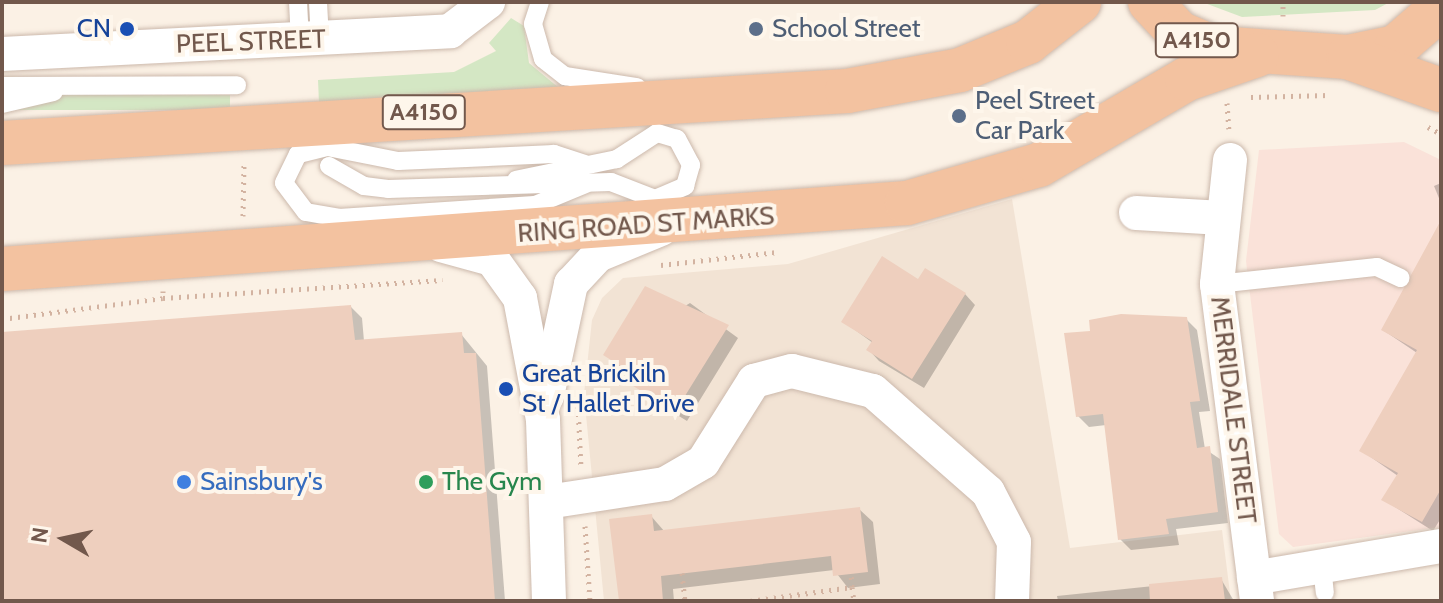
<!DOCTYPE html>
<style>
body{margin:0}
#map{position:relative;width:1443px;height:603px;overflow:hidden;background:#fbf1e5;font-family:Cabin,sans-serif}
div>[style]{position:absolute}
.residential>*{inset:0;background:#f2e3d4}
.commercial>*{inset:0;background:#fae2d9}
.green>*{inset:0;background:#d4e7c4;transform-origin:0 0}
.shadow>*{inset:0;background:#0003}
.building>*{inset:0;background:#eecfbe}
.path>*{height:5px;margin-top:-2.5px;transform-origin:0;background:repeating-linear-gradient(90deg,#d3b3a1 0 2px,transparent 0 8px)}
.roads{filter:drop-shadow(0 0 2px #ccb9ac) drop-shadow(0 0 2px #ccb9ac)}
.service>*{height:18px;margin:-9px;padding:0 9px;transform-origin:9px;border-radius:9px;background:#fff}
.minor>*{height:34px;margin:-17px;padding:0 17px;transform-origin:17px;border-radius:17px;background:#fff}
.trunk>*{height:44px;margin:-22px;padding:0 22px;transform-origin:22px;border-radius:22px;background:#f3c2a0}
.dots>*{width:22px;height:22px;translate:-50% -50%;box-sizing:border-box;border:4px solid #fef6eb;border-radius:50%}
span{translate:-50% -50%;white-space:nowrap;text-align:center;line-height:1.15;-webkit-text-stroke:8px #fef6eb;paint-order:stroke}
.shield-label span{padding:2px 6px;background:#fef6eb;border:2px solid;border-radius:6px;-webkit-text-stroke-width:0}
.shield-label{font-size:24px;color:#72584c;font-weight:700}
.transit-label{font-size:26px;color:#164399}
.right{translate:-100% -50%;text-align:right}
.left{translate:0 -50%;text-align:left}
.service-label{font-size:26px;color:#4e5e75}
.street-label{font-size:26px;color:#72584c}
.shop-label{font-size:26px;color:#366cbe}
.leisure-label{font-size:26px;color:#27864d}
.frame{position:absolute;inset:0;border:4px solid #72584c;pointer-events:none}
.north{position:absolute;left:24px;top:499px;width:80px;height:80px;-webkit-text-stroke:6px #fef6eb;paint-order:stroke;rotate:279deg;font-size:22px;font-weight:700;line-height:32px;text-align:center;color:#72584c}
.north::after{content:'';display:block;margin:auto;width:28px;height:36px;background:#72584c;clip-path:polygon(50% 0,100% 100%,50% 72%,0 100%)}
</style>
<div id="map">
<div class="residential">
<i style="clip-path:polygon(1012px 199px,1070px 548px,1222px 530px,1231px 601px,604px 601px,584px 394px,592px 320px,602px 298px,623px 278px,788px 264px)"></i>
</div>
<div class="commercial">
<i style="clip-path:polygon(1404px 142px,1441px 160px,1441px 527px,1293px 547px,1279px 534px,1246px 261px,1259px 150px)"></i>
</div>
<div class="green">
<i style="clip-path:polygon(1202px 2px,1390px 2px,1375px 10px,1242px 17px)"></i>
<i style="clip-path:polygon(511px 18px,524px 26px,529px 63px,559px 88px,319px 103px,318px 80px,454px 72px,496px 51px,489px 43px)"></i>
<i style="left:230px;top:95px;width:15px;height:229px;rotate:90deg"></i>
</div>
<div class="shadow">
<i style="clip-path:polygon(1441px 183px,1441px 203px,1434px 186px)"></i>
<i style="clip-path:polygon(1441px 224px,1441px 518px,1433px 531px,1384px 500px,1398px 476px,1362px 451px,1417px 353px,1383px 330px)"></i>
<i style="clip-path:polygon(918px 281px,965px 294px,975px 305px,924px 388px,879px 361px,869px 350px,873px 343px,844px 322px)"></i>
<i style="clip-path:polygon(690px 303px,738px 338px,687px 421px,643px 394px,636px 378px,605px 355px)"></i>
<i style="clip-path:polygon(351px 307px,362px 318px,364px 341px,461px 334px,487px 366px,505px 601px,2px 601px,2px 335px)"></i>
<i style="clip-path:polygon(1186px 319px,1197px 330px,1210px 411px,1199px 412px,1205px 449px,1220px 459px,1228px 523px,1176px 529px,1179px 545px,1131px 550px,1120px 539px,1106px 425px,1089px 427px,1078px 416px)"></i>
<i style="clip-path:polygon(859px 509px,873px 522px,880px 584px,848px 588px,834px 570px,673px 589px,674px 601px,621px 601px,651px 516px,665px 532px)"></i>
<i style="clip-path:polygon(1221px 579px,1234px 601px,1058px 601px,1057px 596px)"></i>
</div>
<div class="building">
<i style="clip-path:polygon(1441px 220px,1441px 489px,1422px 522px,1381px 500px,1398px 473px,1359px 451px,1417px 350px,1381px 330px)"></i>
<i style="clip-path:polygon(882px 256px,918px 279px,925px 268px,966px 293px,912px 379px,866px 350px,872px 341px,841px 322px)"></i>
<i style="clip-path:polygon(645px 286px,729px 325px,675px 412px,630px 384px,635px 375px,603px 355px)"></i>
<i style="clip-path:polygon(351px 305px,355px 340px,462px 332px,464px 353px,476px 353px,495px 601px,2px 601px,2px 332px)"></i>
<i style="clip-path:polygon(1121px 314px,1187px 317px,1200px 401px,1190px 402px,1197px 448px,1210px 446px,1218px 512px,1166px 519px,1169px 534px,1118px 540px,1103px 414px,1076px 417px,1064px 333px,1090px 331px,1089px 320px)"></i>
<i style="clip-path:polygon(860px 507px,868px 572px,833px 576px,831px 556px,661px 576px,663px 601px,619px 601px,609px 519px,652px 514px,654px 531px)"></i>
<i style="clip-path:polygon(1222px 577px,1225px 601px,1150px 601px,1149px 584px)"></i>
</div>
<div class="path">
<i style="left:1283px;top:16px;width:14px;rotate:-90deg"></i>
<i style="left:1251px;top:97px;width:78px;rotate:-1.5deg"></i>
<i style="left:1227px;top:103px;width:26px;rotate:86deg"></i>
<i style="left:1428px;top:127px;width:15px;rotate:28deg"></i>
<i style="left:243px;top:216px;width:53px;rotate:-88.9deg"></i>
<i style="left:661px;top:265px;width:117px;rotate:-6.4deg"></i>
<i style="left:163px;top:291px;width:7px;rotate:90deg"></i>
<i style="left:163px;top:298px;width:280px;rotate:-3.7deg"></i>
<i style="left:2px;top:319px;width:162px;rotate:-7.4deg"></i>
<i style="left:578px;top:406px;width:62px;rotate:87.2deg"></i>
<i style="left:585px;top:526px;width:75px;rotate:86.2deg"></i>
<i style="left:682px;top:573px;width:28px;rotate:84deg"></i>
<i style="left:852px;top:587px;width:14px;rotate:82deg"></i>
<i style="left:750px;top:601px;width:103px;rotate:-7.8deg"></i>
<i style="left:852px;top:587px;width:13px;rotate:-94deg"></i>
</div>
<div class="roads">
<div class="service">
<i style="left:298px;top:2px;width:39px;rotate:87deg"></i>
<i style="left:318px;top:2px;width:38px;rotate:87deg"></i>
<i style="left:540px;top:2px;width:23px;rotate:108deg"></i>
<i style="left:533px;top:24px;width:36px;rotate:74deg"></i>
<i style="left:543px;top:59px;width:28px;rotate:38deg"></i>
<i style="left:565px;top:76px;width:73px;rotate:8.7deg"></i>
<i style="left:2px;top:86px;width:235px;rotate:-0.2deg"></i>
<i style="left:2px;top:104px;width:53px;rotate:-13deg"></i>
<i style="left:585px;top:164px;width:33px;rotate:-162deg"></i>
<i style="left:554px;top:154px;width:156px;rotate:177.4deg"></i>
<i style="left:398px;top:161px;width:72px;rotate:-168.8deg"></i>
<i style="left:327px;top:147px;width:30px;rotate:166deg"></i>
<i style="left:298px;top:154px;width:32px;rotate:116deg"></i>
<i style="left:284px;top:183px;width:36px;rotate:53deg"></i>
<i style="left:306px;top:212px;width:34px;rotate:10deg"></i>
<i style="left:339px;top:218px;width:196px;rotate:-3.8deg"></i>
<i style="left:535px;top:205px;width:55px;rotate:-22.4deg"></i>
<i style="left:329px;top:166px;width:40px;rotate:29.7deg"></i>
<i style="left:364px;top:186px;width:24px;rotate:7deg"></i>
<i style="left:388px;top:189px;width:223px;rotate:-1.8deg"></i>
<i style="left:611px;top:182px;width:47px;rotate:21.1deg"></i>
<i style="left:655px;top:199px;width:33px;rotate:-23deg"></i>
<i style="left:685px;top:186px;width:22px;rotate:-74deg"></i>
<i style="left:691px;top:165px;width:30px;rotate:-118deg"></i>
<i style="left:677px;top:139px;width:21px;rotate:-163deg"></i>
<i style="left:657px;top:133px;width:48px;rotate:147deg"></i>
<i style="left:617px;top:159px;width:103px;rotate:168.3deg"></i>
<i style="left:1217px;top:284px;width:161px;rotate:-6.1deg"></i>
<i style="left:1377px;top:267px;width:26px;rotate:25deg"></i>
<i style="left:1322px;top:566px;width:27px;rotate:84deg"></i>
</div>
<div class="minor">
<i style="left:2px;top:54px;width:449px;rotate:-2.9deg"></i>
<i style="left:450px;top:31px;width:48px;rotate:-37.3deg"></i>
<i style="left:1230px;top:160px;width:125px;rotate:96deg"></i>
<i style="left:1217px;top:284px;width:320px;rotate:82.8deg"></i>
<i style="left:1136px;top:213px;width:87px;rotate:3.3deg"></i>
<i style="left:441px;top:245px;width:53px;rotate:15.4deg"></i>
<i style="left:492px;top:259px;width:48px;rotate:54.3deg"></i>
<i style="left:520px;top:298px;width:124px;rotate:79.3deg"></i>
<i style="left:543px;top:420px;width:181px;rotate:88.1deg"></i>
<i style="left:547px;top:396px;width:115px;rotate:-77.9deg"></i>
<i style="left:571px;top:284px;width:40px;rotate:-47deg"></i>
<i style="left:598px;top:255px;width:68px;rotate:-22.4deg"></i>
<i style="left:547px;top:502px;width:119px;rotate:-8.7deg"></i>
<i style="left:665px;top:484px;width:44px;rotate:-30.1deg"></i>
<i style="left:703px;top:462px;width:96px;rotate:-57.8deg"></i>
<i style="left:754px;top:381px;width:39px;rotate:-15deg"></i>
<i style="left:792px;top:371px;width:83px;rotate:13.9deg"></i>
<i style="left:873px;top:391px;width:153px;rotate:41.3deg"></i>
<i style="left:988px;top:492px;width:56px;rotate:62.5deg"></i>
<i style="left:1014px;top:542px;width:59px;rotate:91.9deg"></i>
<i style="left:1254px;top:578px;width:190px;rotate:-9.7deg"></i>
</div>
<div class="trunk">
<i style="left:1150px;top:2px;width:42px;rotate:46.9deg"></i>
<i style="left:1179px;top:33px;width:39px;rotate:23deg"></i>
<i style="left:1215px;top:48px;width:133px;rotate:3.9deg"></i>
<i style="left:1348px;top:57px;width:49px;rotate:-11.8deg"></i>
<i style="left:1396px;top:47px;width:60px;rotate:-40.9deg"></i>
<i style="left:1350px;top:58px;width:96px;rotate:19.4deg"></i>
<i style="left:2px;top:143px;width:847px;rotate:-3.52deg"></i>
<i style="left:847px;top:91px;width:115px;rotate:-10.5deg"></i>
<i style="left:960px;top:70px;width:74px;rotate:-22.4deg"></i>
<i style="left:1028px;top:42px;width:65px;rotate:-38.1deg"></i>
<i style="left:2px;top:269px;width:907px;rotate:-4.17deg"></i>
<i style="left:907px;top:203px;width:137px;rotate:-16.1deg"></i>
<i style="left:1039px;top:165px;width:171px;rotate:-30.2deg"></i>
<i style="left:1187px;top:79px;width:74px;rotate:-18.9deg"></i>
</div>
</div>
<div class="dots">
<i style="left:127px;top:29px;background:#1a4fb4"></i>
<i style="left:756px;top:29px;background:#5c6f8a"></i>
<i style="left:959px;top:116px;background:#5c6f8a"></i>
<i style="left:506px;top:389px;background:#1a4fb4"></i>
<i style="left:184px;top:482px;background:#3f7fe0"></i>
<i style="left:426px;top:482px;background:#2e9e5b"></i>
</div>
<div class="shield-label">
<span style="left:1197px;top:40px">A4150</span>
<span style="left:424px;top:112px">A4150</span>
</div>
<div class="transit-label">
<span class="right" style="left:111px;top:29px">CN</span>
<span class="left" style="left:522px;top:389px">Great Brickiln<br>St / Hallet Drive</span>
</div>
<div class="service-label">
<span class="left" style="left:772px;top:29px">School Street</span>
<span class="left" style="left:975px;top:116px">Peel Street<br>Car Park</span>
</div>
<div class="street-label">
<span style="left:251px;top:42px;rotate:-2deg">PEEL STREET</span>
<span style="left:646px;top:225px;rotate:-4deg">RING ROAD ST MARKS</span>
<span style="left:1233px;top:410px;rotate:83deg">MERRIDALE STREET</span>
</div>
<div class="shop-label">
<span class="left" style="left:200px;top:482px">Sainsbury's</span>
</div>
<div class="leisure-label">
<span class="left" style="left:442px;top:482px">The Gym</span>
</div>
<div class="frame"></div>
<div class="north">N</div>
</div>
